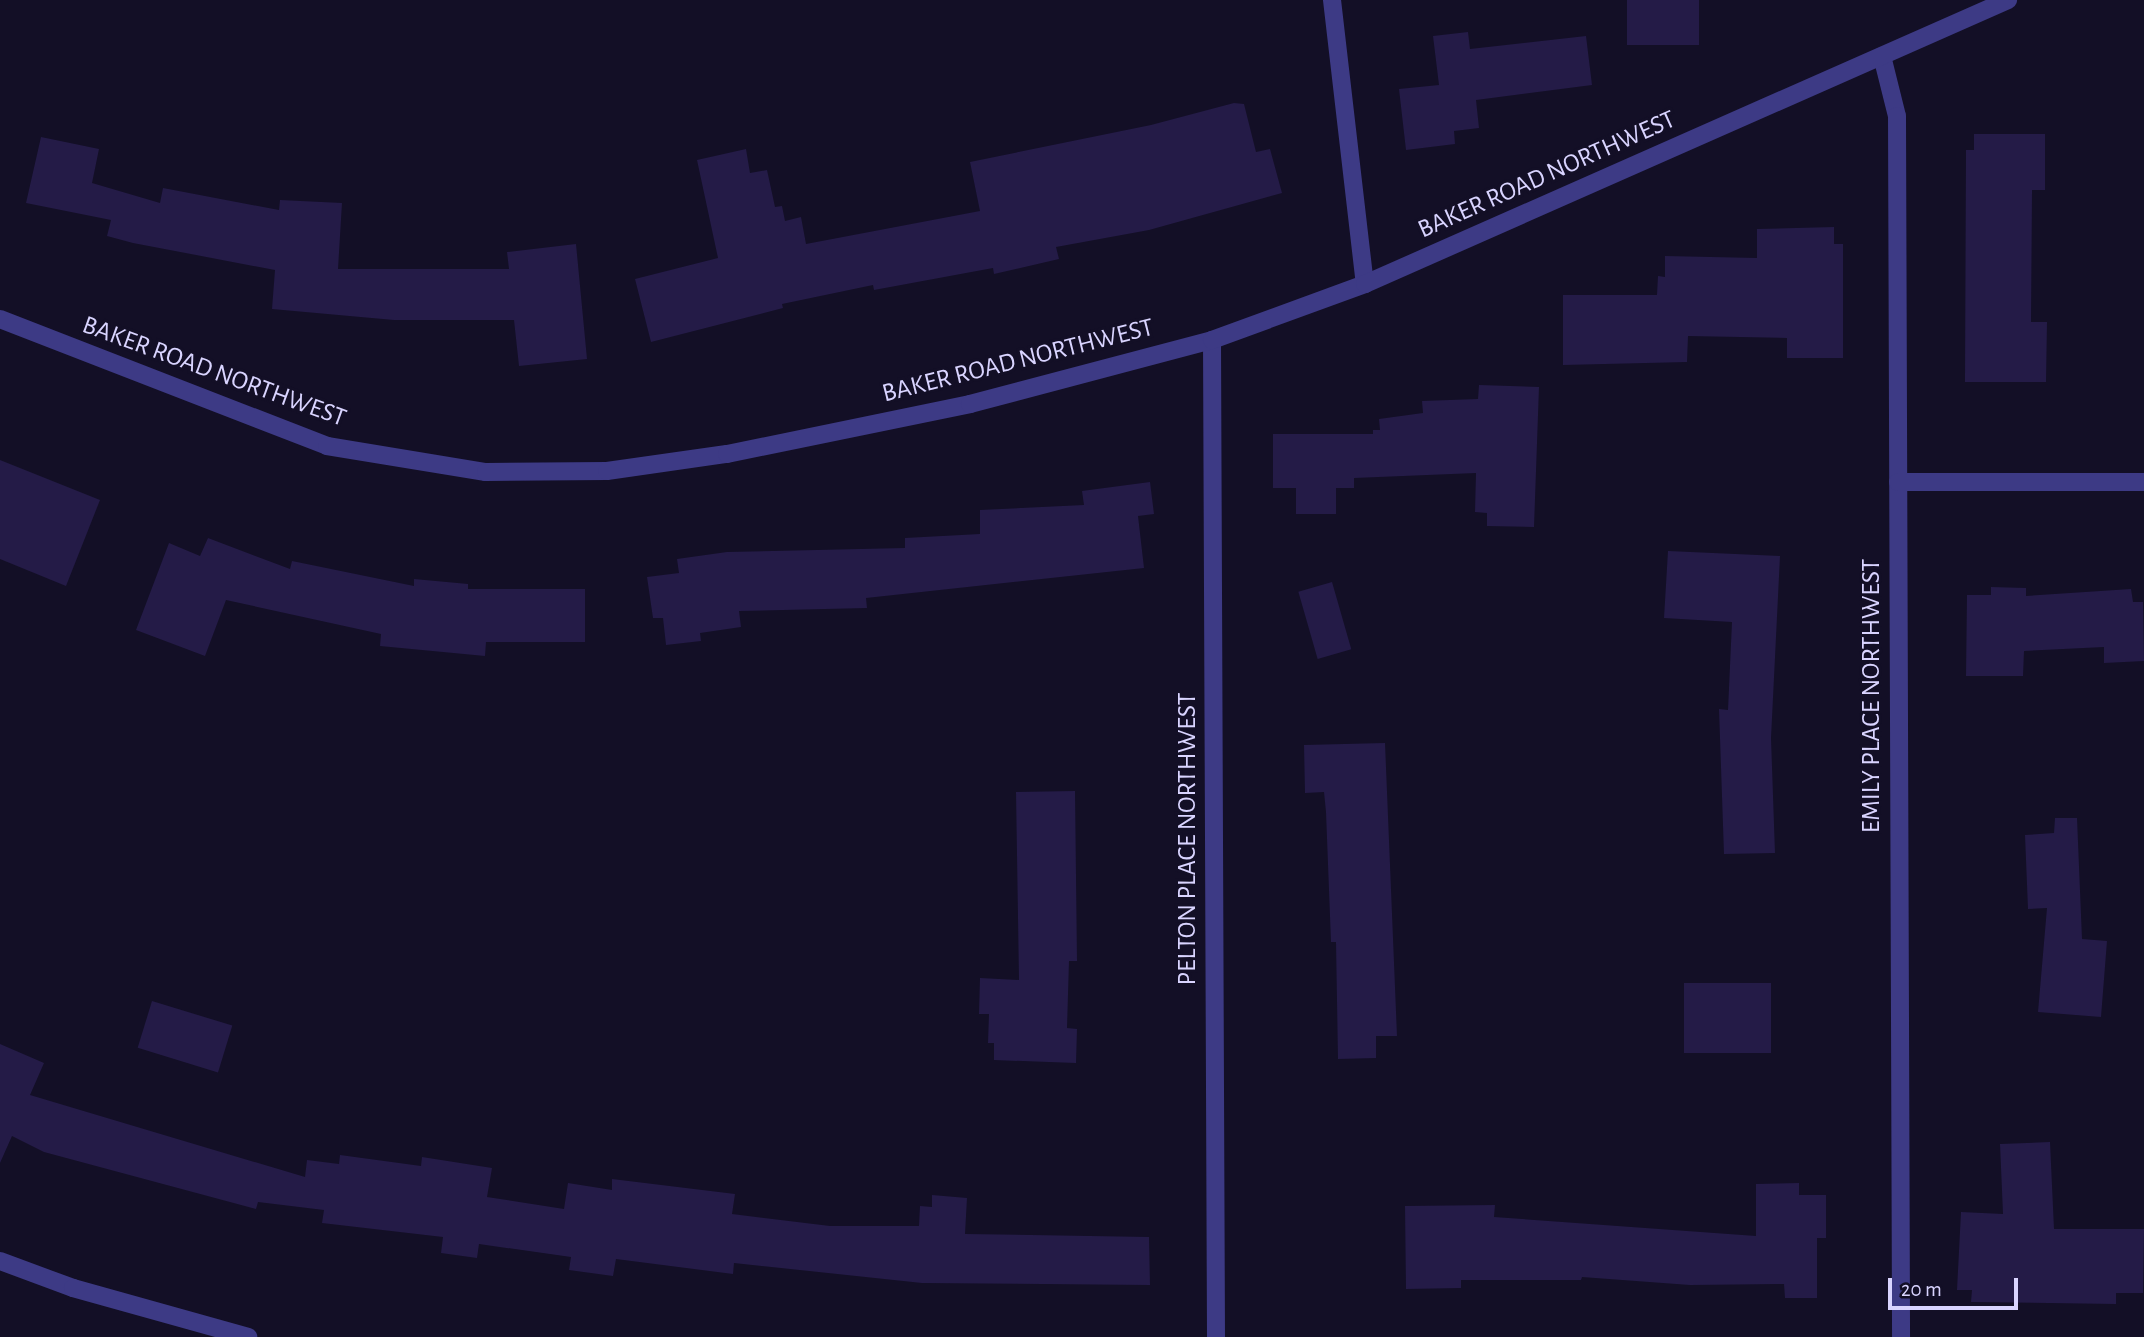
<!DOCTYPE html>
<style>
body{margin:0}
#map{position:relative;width:2144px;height:1337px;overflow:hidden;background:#130f26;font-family:"Alegreya Sans",sans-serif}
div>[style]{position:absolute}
.building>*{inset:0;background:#241b47;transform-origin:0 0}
.minor>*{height:18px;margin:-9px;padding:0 9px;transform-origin:9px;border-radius:9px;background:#3d3a85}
.tertiary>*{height:18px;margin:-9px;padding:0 9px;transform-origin:9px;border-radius:9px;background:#3d3a85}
span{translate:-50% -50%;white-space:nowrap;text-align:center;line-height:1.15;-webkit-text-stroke:6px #130f26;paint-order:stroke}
.street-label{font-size:26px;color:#d9d4ff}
.scale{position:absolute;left:1888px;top:1278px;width:130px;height:32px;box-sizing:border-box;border:4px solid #d9d4ff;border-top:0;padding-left:9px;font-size:21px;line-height:24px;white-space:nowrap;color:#d9d4ff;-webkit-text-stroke:5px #130f26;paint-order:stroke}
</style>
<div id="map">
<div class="building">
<i style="left:1627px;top:0;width:72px;height:45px"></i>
<i style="clip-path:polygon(1468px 32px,1470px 49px,1586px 36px,1592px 85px,1476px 100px,1479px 128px,1454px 131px,1455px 144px,1406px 150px,1399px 89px,1439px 85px,1433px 36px)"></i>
<i style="clip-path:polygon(1234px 103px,1244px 104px,1256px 152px,1270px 149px,1282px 193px,1149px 230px,1056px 247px,1059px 259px,994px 274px,993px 268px,874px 290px,873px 285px,782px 304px,783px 308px,651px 342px,635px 279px,718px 258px,697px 160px,746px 149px,750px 173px,767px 170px,775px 207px,782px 206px,785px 221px,801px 217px,806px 244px,980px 211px,970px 162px,1151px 125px)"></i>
<i style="clip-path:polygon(1974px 134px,2045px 134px,2045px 190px,2032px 190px,2031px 322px,2047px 322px,2046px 382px,1965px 382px,1966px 150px,1974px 150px)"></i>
<i style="clip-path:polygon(41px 137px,99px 149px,92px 183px,160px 203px,163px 188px,279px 210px,280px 200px,342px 203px,338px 269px,509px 269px,507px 252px,576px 244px,587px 359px,519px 366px,514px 320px,394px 320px,272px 309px,275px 270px,133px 243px,107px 236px,111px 220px,26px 203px)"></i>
<i style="clip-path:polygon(1834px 227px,1834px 244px,1843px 244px,1843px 358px,1787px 358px,1787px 338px,1688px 336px,1687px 362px,1563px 365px,1563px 295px,1657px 295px,1658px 276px,1665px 277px,1665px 256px,1757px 258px,1757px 229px)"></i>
<i style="clip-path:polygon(1479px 385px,1539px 387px,1534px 527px,1487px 526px,1487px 513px,1475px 512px,1476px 473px,1354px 478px,1354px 488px,1336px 488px,1336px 514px,1296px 514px,1296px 488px,1273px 488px,1273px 434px,1373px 434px,1373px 430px,1380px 430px,1379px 419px,1423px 413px,1422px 401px,1478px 399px)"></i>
<i style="clip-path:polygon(0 460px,100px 500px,66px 586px,0 559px)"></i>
<i style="clip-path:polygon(1150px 482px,1154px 514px,1138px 516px,1144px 568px,866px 598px,867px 608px,739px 611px,741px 627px,700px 633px,701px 641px,666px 645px,663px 618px,653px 618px,647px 577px,679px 573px,677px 559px,727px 552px,905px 548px,905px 538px,980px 534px,980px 510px,1084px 505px,1082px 491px)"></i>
<i style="clip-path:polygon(208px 538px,290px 569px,292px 561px,414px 586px,414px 579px,468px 584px,468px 589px,585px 589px,585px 642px,486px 642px,485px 656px,380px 646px,381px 634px,226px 600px,205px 656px,136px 630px,169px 543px,200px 556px)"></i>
<i style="clip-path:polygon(1668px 551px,1780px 556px,1771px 738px,1775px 853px,1724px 854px,1719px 709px,1728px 710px,1732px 622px,1664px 618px)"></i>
<i style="left:1332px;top:582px;width:70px;height:35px;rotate:74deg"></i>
<i style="clip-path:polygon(1991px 587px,2026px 588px,2026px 596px,2131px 589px,2133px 602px,2143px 602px,2144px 661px,2104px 663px,2104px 647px,2024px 651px,2023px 676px,1966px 676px,1967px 595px,1991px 595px)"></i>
<i style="clip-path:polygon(1385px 743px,1397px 1036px,1376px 1036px,1376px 1058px,1338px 1059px,1336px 942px,1331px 942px,1326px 812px,1324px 792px,1305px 793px,1304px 745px)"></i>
<i style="clip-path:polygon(1075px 791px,1077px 961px,1069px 961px,1067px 1028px,1077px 1029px,1076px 1063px,994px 1060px,994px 1043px,988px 1043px,989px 1014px,979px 1014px,980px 978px,1019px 980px,1016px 792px)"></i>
<i style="clip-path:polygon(2055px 818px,2077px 818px,2082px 939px,2107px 941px,2101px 1017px,2038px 1012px,2047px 908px,2028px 909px,2025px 835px,2054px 833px)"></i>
<i style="left:1771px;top:983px;width:70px;height:87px;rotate:90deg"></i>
<i style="left:152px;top:1001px;width:84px;height:49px;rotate:17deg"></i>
<i style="clip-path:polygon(0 1044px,44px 1063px,30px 1095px,305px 1177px,307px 1160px,339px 1164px,340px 1155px,421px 1166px,422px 1157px,492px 1168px,487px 1197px,564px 1209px,568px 1183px,612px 1190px,612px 1179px,735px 1194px,732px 1214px,830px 1226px,919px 1226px,920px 1206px,932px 1207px,932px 1195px,967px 1198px,965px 1234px,1149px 1237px,1150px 1285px,922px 1283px,734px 1263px,733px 1274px,616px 1259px,613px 1276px,569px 1270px,571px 1257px,479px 1244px,477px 1258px,441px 1253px,443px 1237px,322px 1223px,324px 1210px,258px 1202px,256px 1209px,44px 1152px,12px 1136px,0 1163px)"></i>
<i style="clip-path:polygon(2050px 1142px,2054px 1229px,2144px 1229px,2143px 1293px,2116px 1293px,2116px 1304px,1971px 1302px,1972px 1290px,1957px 1290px,1961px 1212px,2003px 1214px,2000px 1144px)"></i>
<i style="clip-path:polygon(1799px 1183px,1799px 1195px,1826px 1195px,1826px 1238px,1817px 1238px,1817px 1298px,1785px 1298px,1784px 1284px,1690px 1285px,1582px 1277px,1581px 1280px,1461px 1280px,1461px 1288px,1406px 1289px,1405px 1206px,1495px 1205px,1494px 1217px,1756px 1236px,1756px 1184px)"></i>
</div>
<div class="minor">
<i style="left:1332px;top:0;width:286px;rotate:83.4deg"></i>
<i style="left:1882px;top:56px;width:62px;rotate:76deg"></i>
<i style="left:1897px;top:116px;width:1221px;rotate:89.81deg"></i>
<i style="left:1212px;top:340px;width:997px;rotate:89.77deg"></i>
<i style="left:1898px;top:482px;width:246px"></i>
<i style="left:0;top:1261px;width:78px;rotate:20.3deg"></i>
<i style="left:73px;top:1288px;width:182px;rotate:15.6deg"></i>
</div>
<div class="tertiary">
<i style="left:0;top:319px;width:351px;rotate:21.2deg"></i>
<i style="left:327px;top:446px;width:161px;rotate:9.3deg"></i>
<i style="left:486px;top:472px;width:121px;rotate:-0.5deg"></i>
<i style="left:607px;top:471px;width:121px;rotate:-8.1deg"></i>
<i style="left:727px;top:454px;width:248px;rotate:-11.6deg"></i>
<i style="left:970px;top:404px;width:250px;rotate:-14.8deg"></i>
<i style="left:1212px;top:340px;width:163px;rotate:-20.1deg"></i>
<i style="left:1365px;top:284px;width:703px;rotate:-23.83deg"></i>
</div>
<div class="street-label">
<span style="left:1547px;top:175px;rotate:-24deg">BAKER ROAD NORTHWEST</span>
<span style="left:1018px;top:361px;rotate:-14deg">BAKER ROAD NORTHWEST</span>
<span style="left:214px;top:372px;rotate:20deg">BAKER ROAD NORTHWEST</span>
<span style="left:1872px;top:696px;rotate:-90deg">EMILY PLACE NORTHWEST</span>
<span style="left:1188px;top:839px;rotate:-90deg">PELTON PLACE NORTHWEST</span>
</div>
<div class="scale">20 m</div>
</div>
